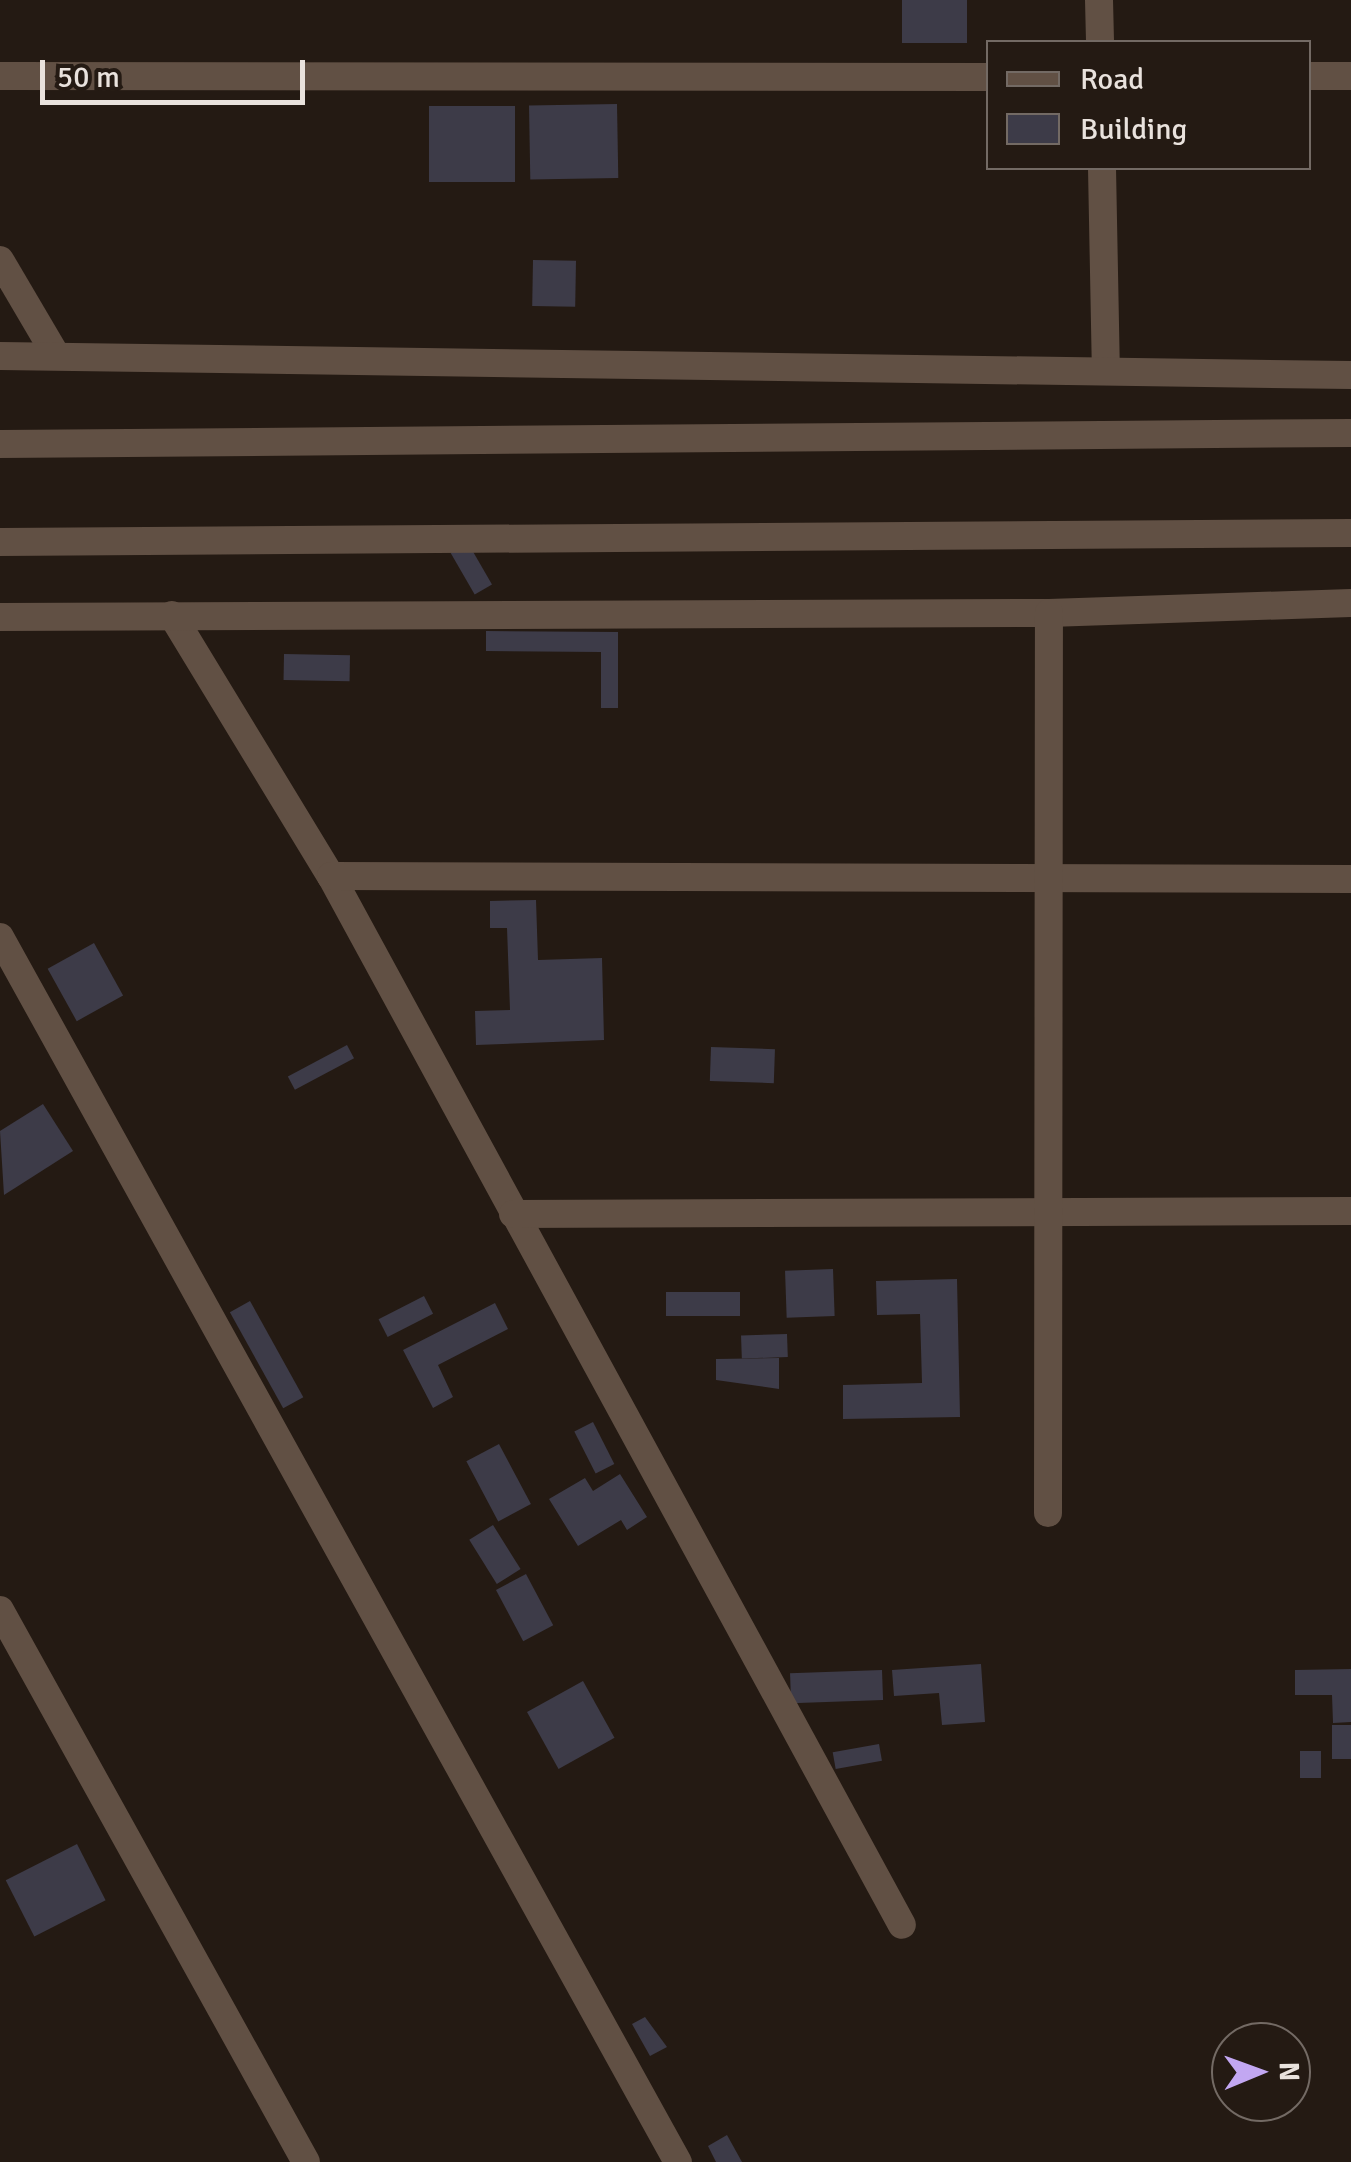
<!DOCTYPE html>
<style>
body{margin:0}
#map{position:relative;width:1351px;height:2162px;overflow:hidden;background:#241a13;font-family:Signika,sans-serif}
div>[style]{position:absolute}
.building>*{inset:0;background:#3d3b48;transform-origin:0 0}
.minor>*{height:28px;margin:-14px;padding:0 14px;transform-origin:14px;border-radius:14px;background:#615044}
.tertiary>*{height:28px;margin:-14px;padding:0 14px;transform-origin:14px;border-radius:14px;background:#615044}
span{translate:-50% -50%;white-space:nowrap;text-align:center;line-height:1.15;-webkit-text-stroke:8px #241a13;paint-order:stroke}
.legend{position:absolute;left:986px;top:40px;width:325px;height:130px;box-sizing:border-box;background:#241a13;border:2px solid #736a64;margin:0;padding:12px 18px;list-style:none;font-size:30px;color:#e9e2dd}
.legend li{display:flex;align-items:center;gap:20px;height:50px}
.legend b{width:50px;border:2px solid #736a64}
.north{position:absolute;left:1211px;top:2022px;width:100px;height:100px;box-sizing:border-box;background:#241a13;border:2px solid #736a64;border-radius:50%;rotate:89deg;font-size:28px;font-weight:700;line-height:40px;text-align:center;color:#e9e2dd}
.north::after{content:'';display:block;margin:auto;width:35px;height:45px;background:#c2a7f2;clip-path:polygon(50% 0,100% 100%,50% 72%,0 100%)}
.scale{position:absolute;left:40px;top:60px;width:265px;height:45px;box-sizing:border-box;border:5px solid #e9e2dd;border-top:0;padding-left:12px;font-size:30px;line-height:35px;white-space:nowrap;color:#e9e2dd;-webkit-text-stroke:8px #241a13;paint-order:stroke}
</style>
<div id="map">
<div class="building">
<i style="left:902px;top:0;width:65px;height:43px"></i>
<i style="left:617px;top:104px;width:74px;height:88px;rotate:89deg"></i>
<i style="left:515px;top:106px;width:76px;height:86px;rotate:90deg"></i>
<i style="left:533px;top:260px;width:43px;height:46px;rotate:1deg"></i>
<i style="left:468px;top:543px;width:48px;height:20px;rotate:60deg"></i>
<i style="clip-path:polygon(486px 631px,618px 632px,618px 708px,601px 708px,601px 652px,486px 651px)"></i>
<i style="left:284px;top:654px;width:66px;height:26px;rotate:1deg"></i>
<i style="clip-path:polygon(536px 900px,538px 960px,602px 958px,604px 1040px,476px 1045px,475px 1011px,510px 1010px,507px 928px,490px 928px,490px 901px)"></i>
<i style="left:94px;top:943px;width:60px;height:53px;rotate:61deg"></i>
<i style="left:347px;top:1045px;width:15px;height:67px;rotate:62deg"></i>
<i style="left:711px;top:1047px;width:64px;height:34px;rotate:2deg"></i>
<i style="clip-path:polygon(43px 1104px,73px 1151px,4px 1195px,0 1131px)"></i>
<i style="left:833px;top:1269px;width:47px;height:48px;rotate:88deg"></i>
<i style="clip-path:polygon(957px 1279px,960px 1417px,843px 1419px,843px 1385px,922px 1383px,920px 1314px,877px 1315px,876px 1281px)"></i>
<i style="left:740px;top:1292px;width:24px;height:74px;rotate:90deg"></i>
<i style="left:424px;top:1296px;width:20px;height:51px;rotate:63deg"></i>
<i style="left:250px;top:1301px;width:110px;height:23px;rotate:61deg"></i>
<i style="clip-path:polygon(495px 1303px,508px 1329px,438px 1365px,453px 1397px,433px 1408px,403px 1350px)"></i>
<i style="left:787px;top:1334px;width:23px;height:46px;rotate:88deg"></i>
<i style="clip-path:polygon(779px 1358px,779px 1389px,716px 1380px,716px 1359px)"></i>
<i style="left:593px;top:1422px;width:47px;height:21px;rotate:63deg"></i>
<i style="left:499px;top:1444px;width:68px;height:37px;rotate:62deg"></i>
<i style="clip-path:polygon(620px 1474px,647px 1517px,627px 1530px,621px 1520px,578px 1546px,549px 1499px,585px 1478px,593px 1491px)"></i>
<i style="left:493px;top:1525px;width:52px;height:28px;rotate:58deg"></i>
<i style="left:526px;top:1574px;width:58px;height:34px;rotate:62deg"></i>
<i style="clip-path:polygon(981px 1664px,985px 1722px,942px 1725px,939px 1693px,894px 1696px,892px 1670px)"></i>
<i style="clip-path:polygon(1351px 1669px,1351px 1722px,1333px 1723px,1332px 1695px,1295px 1695px,1295px 1670px)"></i>
<i style="left:882px;top:1670px;width:30px;height:92px;rotate:88deg"></i>
<i style="left:583px;top:1681px;width:65px;height:64px;rotate:61deg"></i>
<i style="left:1351px;top:1725px;width:34px;height:19px;rotate:90deg"></i>
<i style="left:879px;top:1744px;width:17px;height:47px;rotate:80deg"></i>
<i style="left:1300px;top:1751px;width:21px;height:27px"></i>
<i style="left:77px;top:1844px;width:63px;height:80px;rotate:63deg"></i>
<i style="clip-path:polygon(645px 2017px,667px 2047px,650px 2056px,632px 2024px)"></i>
<i style="clip-path:polygon(727px 2135px,742px 2162px,716px 2162px,708px 2146px)"></i>
</div>
<div class="minor">
<i style="left:1099px;top:0;width:42px;rotate:88.6deg"></i>
<i style="left:0;top:76px;width:988px;rotate:0.06deg"></i>
<i style="left:1308px;top:76px;width:43px"></i>
<i style="left:1102px;top:168px;width:203px;rotate:88.9deg"></i>
<i style="left:0;top:260px;width:110px;rotate:59.5deg"></i>
<i style="left:0;top:356px;width:1351px;rotate:0.81deg"></i>
<i style="left:172px;top:615px;width:306px;rotate:58.7deg"></i>
<i style="left:331px;top:876px;width:1194px;rotate:61.44deg"></i>
<i style="left:0;top:617px;width:1049px;rotate:-0.22deg"></i>
<i style="left:1049px;top:613px;width:302px;rotate:-1.9deg"></i>
<i style="left:331px;top:876px;width:1020px;rotate:0.17deg"></i>
<i style="left:0;top:937px;width:1400px;rotate:61.04deg"></i>
<i style="left:513px;top:1214px;width:838px;rotate:-0.21deg"></i>
<i style="left:1048px;top:1513px;width:900px;rotate:-89.94deg"></i>
<i style="left:0;top:1610px;width:631px;rotate:61deg"></i>
</div>
<div class="tertiary">
<i style="left:0;top:444px;width:1351px;rotate:-0.47deg"></i>
<i style="left:0;top:542px;width:1351px;rotate:-0.38deg"></i>
</div>
<ul class="legend">
<li><b style="height:12px;background:#615044"></b>Road</li>
<li><b style="height:28px;background:#3d3b48"></b>Building</li>
</ul>
<div class="north">N</div>
<div class="scale">50 m</div>
</div>
